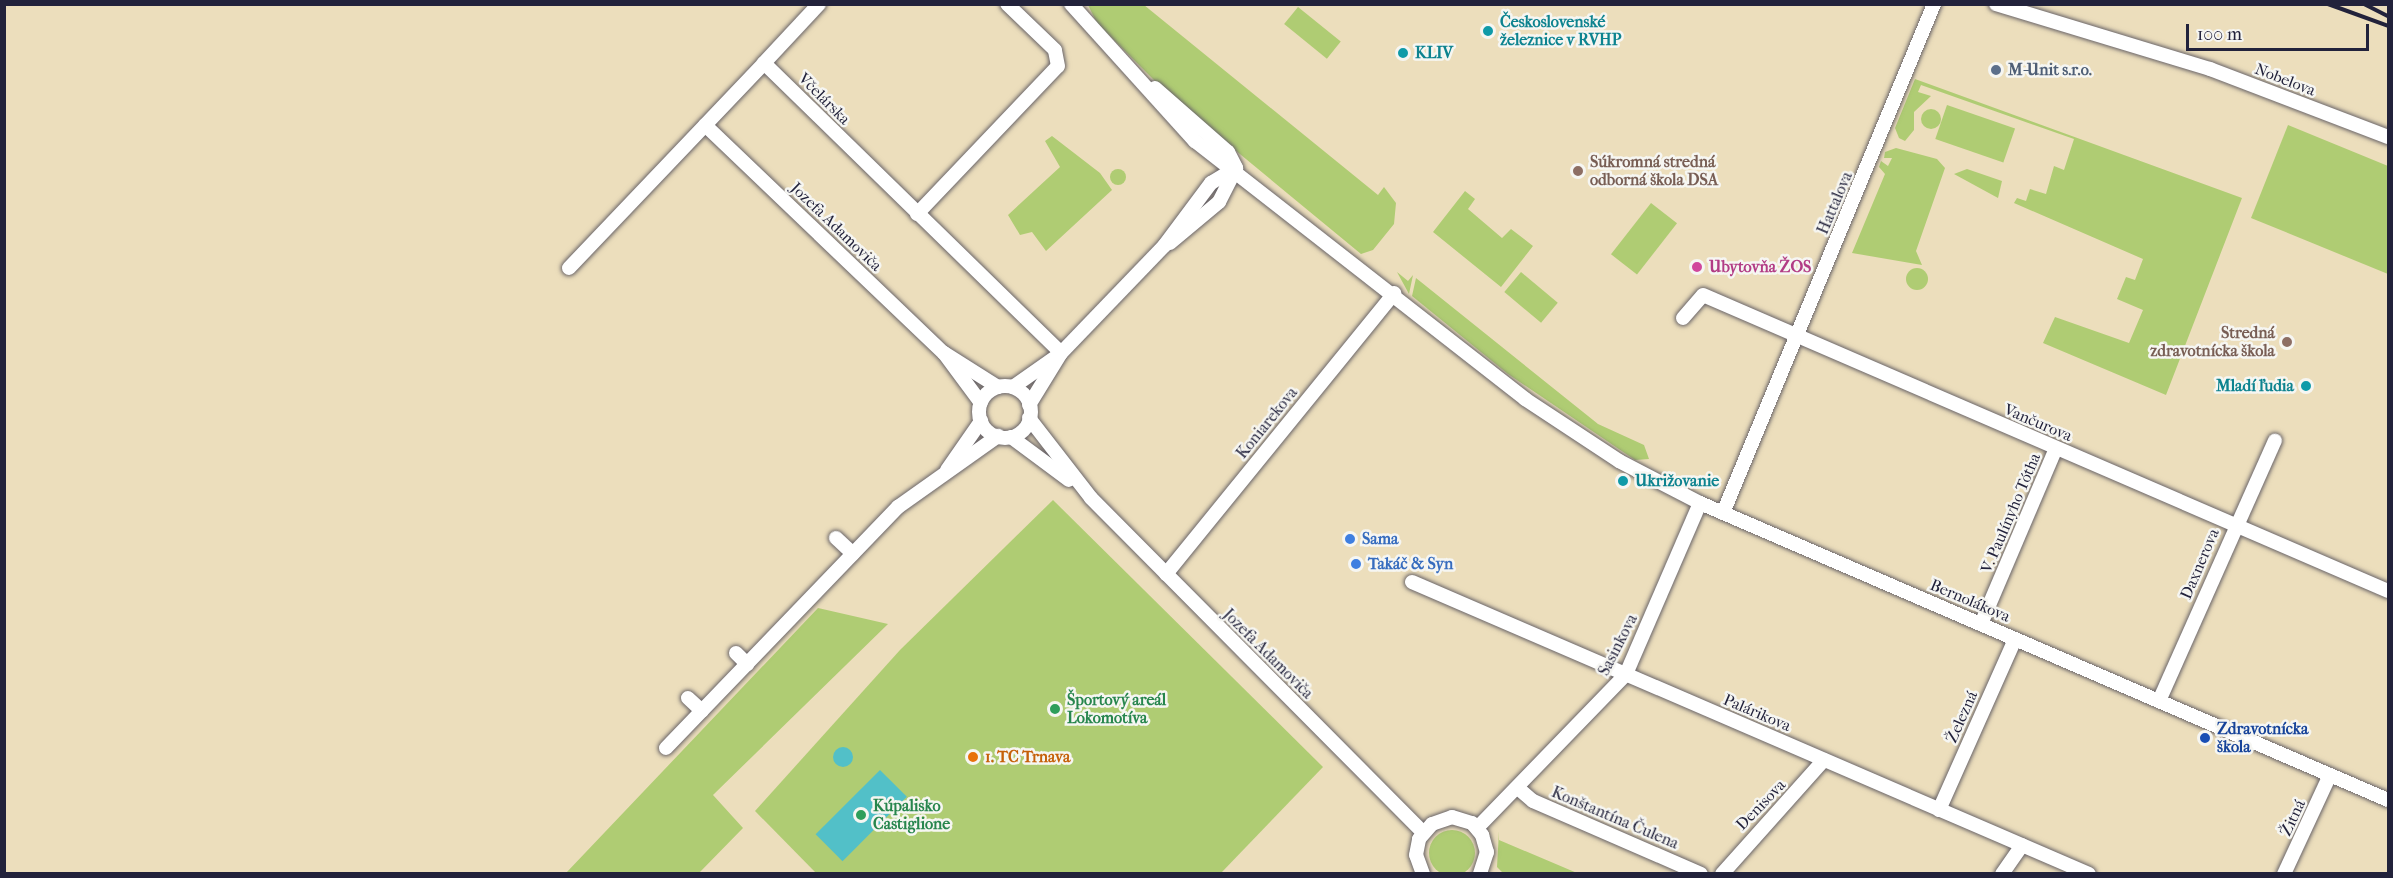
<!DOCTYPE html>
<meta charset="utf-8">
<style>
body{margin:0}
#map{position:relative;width:2393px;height:878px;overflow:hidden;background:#ecdebc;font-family:"IM FELL French Canon",serif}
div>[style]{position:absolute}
.green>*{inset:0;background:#afcc73;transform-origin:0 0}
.round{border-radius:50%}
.water>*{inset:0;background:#52c0c8;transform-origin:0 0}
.roads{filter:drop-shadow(0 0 2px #696468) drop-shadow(0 0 2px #696468)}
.minor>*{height:14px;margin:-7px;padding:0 7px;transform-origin:7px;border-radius:7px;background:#fff}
.minor>.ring{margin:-7px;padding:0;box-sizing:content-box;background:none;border:14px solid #fff;border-radius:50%}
.rail>*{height:4px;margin:-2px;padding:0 2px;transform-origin:2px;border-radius:2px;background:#22223b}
.dots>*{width:16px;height:16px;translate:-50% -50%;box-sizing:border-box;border:3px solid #f6f6f2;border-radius:50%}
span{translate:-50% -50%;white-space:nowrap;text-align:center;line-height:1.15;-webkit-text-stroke:5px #f6f6f2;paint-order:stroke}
.culture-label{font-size:16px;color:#0d838f;font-weight:700}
.left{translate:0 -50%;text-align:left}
.right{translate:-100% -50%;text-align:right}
.service-label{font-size:16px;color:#4e5e75;font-weight:700}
.street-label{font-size:16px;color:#22223b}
.education-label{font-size:16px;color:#785e54;font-weight:700}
.hotel-label{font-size:16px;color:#b23c85;font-weight:700}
.shop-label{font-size:16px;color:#366cbe;font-weight:700}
.leisure-label{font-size:16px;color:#27864d;font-weight:700}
.transit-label{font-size:16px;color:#164399;font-weight:700}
.food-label{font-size:16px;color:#c56008;font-weight:700}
.frame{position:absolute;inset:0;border:6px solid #22223b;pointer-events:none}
.scale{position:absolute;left:2186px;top:24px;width:183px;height:27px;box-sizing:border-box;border:3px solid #22223b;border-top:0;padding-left:8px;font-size:18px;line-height:21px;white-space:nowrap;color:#22223b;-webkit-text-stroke:4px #f6f6f2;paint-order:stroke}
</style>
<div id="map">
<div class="green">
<i style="clip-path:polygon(1088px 5px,1144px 5px,1378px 195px,1384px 187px,1396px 203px,1394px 224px,1373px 250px,1361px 254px,1172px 98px,1097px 23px)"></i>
<i style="left:1298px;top:7px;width:55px;height:22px;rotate:39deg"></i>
<i style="clip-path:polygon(1915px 79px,2242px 198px,2166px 395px,2043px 343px,2055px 317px,2129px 343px,2143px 310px,2117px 299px,2126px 277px,2135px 280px,2143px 259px,2014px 203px,2017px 198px,2026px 201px,2030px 189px,2046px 194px,2054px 166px,2064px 170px,2074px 139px,1921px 85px,1918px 92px,1931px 96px,1914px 112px,1914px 130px,1905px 141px,1899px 138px,1895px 128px)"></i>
<i style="left:1947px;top:105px;width:72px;height:36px;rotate:19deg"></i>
<i class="round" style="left:1921px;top:109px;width:20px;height:20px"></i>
<i style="clip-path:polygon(2288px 125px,2388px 166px,2388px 274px,2251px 218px)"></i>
<i style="clip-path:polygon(1052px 136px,1100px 173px,1112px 190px,1046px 251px,1032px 232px,1020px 235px,1008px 215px,1060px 167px,1045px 141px)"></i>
<i style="clip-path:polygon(1896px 148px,1937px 159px,1945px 168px,1916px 251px,1922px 265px,1852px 253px,1885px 174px,1879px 167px,1881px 161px,1888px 166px,1892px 158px,1884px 158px,1885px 152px)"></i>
<i style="clip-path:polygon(1967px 169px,2002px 181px,1998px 198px,1954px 174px)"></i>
<i class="round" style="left:1110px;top:169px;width:16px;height:16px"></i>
<i style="clip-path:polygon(1465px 191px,1475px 199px,1468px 209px,1502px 238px,1511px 229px,1533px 246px,1501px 287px,1433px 232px)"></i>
<i style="left:1651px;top:203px;width:33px;height:65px;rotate:38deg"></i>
<i class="round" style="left:1906px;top:268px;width:22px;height:22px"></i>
<i style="clip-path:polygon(1397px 272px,1408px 281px,1413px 275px,1409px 294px)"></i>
<i style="left:1521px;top:272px;width:48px;height:26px;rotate:40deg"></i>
<i style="clip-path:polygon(1416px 278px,1598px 424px,1644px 445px,1649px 459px,1635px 460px,1508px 374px,1412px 296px)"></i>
<i style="clip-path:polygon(1053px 500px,1323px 767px,1221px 873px,816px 873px,755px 811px,900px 650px)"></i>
<i style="clip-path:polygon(818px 608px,888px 624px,713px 795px,743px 828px,699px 873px,566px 873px)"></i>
<i class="round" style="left:1429px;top:830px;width:46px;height:46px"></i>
<i style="clip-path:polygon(1499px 831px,1499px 840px,1577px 873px,1503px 873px,1497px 867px)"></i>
</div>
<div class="water">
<i class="round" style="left:833px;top:747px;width:20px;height:20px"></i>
<i style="left:880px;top:770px;width:38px;height:91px;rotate:45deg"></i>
</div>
<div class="roads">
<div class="minor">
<i style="left:819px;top:4px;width:81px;rotate:133deg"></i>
<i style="left:764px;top:63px;width:415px;rotate:44.3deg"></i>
<i style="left:1071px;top:4px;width:185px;rotate:47.9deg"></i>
<i style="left:1195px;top:141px;width:419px;rotate:38deg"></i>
<i style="left:1525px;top:399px;width:113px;rotate:33.4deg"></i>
<i style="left:1619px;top:461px;width:91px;rotate:27.4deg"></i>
<i style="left:1700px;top:503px;width:749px;rotate:23.35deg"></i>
<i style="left:1996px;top:4px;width:224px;rotate:16.9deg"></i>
<i style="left:2210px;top:69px;width:191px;rotate:20.9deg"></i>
<i style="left:1155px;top:88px;width:97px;rotate:41.2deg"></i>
<i style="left:1228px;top:152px;width:18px;rotate:63deg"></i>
<i style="left:705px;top:125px;width:330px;rotate:43.7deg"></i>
<i style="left:944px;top:353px;width:62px;rotate:53.5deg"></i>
<i style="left:917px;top:214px;width:204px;rotate:-46.4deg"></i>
<i style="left:1058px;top:66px;width:16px;rotate:-101deg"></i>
<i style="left:1055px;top:50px;width:66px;rotate:-136.2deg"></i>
<i style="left:1170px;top:243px;width:64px;rotate:-39.9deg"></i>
<i style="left:1219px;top:202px;width:38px;rotate:-63deg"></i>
<i style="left:569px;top:268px;width:283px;rotate:-46.4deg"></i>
<i style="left:1683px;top:318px;width:30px;rotate:-49deg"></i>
<i style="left:1703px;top:295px;width:746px;rotate:23.37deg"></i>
<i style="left:944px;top:353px;width:64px;rotate:32.2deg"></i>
<i class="ring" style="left:979px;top:386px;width:38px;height:38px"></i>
<i style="left:1013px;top:387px;width:57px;rotate:-35.1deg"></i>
<i style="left:1029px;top:405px;width:61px;rotate:-58.4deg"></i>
<i style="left:1061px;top:353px;width:149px;rotate:-46.1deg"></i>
<i style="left:1164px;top:246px;width:79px;rotate:-53.3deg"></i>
<i style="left:1211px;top:183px;width:29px;rotate:-31deg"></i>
<i style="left:1029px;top:418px;width:101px;rotate:52.2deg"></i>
<i style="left:1091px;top:498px;width:471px;rotate:45.2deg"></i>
<i style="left:1011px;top:437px;width:72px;rotate:36.6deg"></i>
<i style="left:947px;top:470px;width:60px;rotate:-55.2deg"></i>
<i style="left:1723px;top:513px;width:551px;rotate:-67.48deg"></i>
<i style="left:836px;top:538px;width:23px;rotate:43deg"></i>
<i style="left:1166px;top:574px;width:362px;rotate:-50.9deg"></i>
<i style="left:1412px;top:582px;width:737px;rotate:23.33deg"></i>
<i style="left:1981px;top:624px;width:191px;rotate:-66.9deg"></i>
<i style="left:736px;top:653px;width:16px;rotate:45deg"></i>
<i style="left:688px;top:698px;width:19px;rotate:43deg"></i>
<i style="left:2159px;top:701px;width:285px;rotate:-66deg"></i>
<i style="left:666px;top:748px;width:335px;rotate:-46.1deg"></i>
<i style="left:898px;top:507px;width:123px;rotate:-35.4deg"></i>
<i style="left:1519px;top:789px;width:18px;rotate:41deg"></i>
<i style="left:1533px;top:801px;width:183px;rotate:23.5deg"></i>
<i style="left:1939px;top:810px;width:187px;rotate:-66deg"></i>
<i style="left:1477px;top:828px;width:214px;rotate:-45.9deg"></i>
<i style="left:1626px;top:674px;width:186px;rotate:-66.6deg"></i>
<i style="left:1423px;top:874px;width:20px;rotate:-110deg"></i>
<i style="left:1416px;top:855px;width:16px;rotate:-79deg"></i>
<i style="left:1419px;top:839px;width:20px;rotate:-49deg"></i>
<i style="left:1432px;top:824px;width:21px;rotate:-19deg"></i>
<i style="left:1452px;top:817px;width:21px;rotate:17deg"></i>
<i style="left:1472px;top:823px;width:16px;rotate:50deg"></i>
<i style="left:1482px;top:835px;width:18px;rotate:74deg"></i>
<i style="left:1487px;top:852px;width:23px;rotate:108deg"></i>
<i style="left:1722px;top:874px;width:153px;rotate:-48.2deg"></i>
<i style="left:2002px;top:874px;width:35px;rotate:-55deg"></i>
<i style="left:2284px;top:874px;width:109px;rotate:-65.1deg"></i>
</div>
</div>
<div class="rail">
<i style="left:2328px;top:4px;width:64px;rotate:20.1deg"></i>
<i style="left:2364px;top:4px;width:27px;rotate:27deg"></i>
</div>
<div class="dots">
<i style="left:1488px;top:31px;background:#0f9aa8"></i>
<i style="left:1403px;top:53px;background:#0f9aa8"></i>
<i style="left:1996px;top:70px;background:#5c6f8a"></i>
<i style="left:1578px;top:171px;background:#8d6e63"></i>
<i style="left:1697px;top:267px;background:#d1479c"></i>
<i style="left:2287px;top:342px;background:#8d6e63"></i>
<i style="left:2306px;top:386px;background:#0f9aa8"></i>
<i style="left:1623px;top:481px;background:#0f9aa8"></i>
<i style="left:1350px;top:539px;background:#3f7fe0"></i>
<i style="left:1356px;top:564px;background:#3f7fe0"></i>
<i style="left:1055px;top:709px;background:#2e9e5b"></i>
<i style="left:2205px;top:738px;background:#1a4fb4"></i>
<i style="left:973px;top:757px;background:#e8710a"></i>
<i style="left:861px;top:815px;background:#2e9e5b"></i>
</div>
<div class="culture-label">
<span class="left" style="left:1500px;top:31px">Československé<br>železnice v RVHP</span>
<span class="left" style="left:1415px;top:53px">KLIV</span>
<span class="right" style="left:2294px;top:386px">Mladí ľudia</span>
<span class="left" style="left:1635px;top:481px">Ukrižovanie</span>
</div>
<div class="service-label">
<span class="left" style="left:2008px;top:70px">M-Unit s.r.o.</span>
</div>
<div class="street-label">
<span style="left:2285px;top:80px;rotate:21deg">Nobelova</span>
<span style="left:824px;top:99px;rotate:45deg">Včelárska</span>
<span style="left:1835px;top:203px;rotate:-67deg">Hattalova</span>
<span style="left:836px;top:227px;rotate:44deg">Jozefa Adamoviča</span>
<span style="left:1267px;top:423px;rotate:-51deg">Koniarekova</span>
<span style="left:2038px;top:423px;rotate:23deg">Vančurova</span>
<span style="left:2011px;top:513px;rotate:-67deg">V. Paulínyho Tótha</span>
<span style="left:2200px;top:564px;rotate:-67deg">Daxnerova</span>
<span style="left:1970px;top:601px;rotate:23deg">Bernolákova</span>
<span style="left:1618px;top:645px;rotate:-63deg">Sasinkova</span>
<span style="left:1268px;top:654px;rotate:45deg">Jozefa Adamoviča</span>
<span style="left:1757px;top:713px;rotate:23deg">Palárikova</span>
<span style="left:1962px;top:717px;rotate:-66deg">Železná</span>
<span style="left:1761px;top:805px;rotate:-46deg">Denisova</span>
<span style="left:1615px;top:818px;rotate:23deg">Konštantína Čulena</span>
<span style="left:2293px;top:818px;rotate:-65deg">Žitná</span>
</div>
<div class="education-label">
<span class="left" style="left:1590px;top:171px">Súkromná stredná<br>odborná škola DSA</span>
<span class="right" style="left:2275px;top:342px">Stredná<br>zdravotnícka škola</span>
</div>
<div class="hotel-label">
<span class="left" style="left:1709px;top:267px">Ubytovňa ŽOS</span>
</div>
<div class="shop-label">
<span class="left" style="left:1362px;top:539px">Sama</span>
<span class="left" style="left:1368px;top:564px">Takáč &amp; Syn</span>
</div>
<div class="leisure-label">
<span class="left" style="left:1067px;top:709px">Športový areál<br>Lokomotíva</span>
<span class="left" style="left:873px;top:815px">Kúpalisko<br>Castiglione</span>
</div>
<div class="transit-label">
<span class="left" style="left:2217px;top:738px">Zdravotnícka<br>škola</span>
</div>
<div class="food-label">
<span class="left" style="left:985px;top:757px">1. TC Trnava</span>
</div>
<div class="frame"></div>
<div class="scale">100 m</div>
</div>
